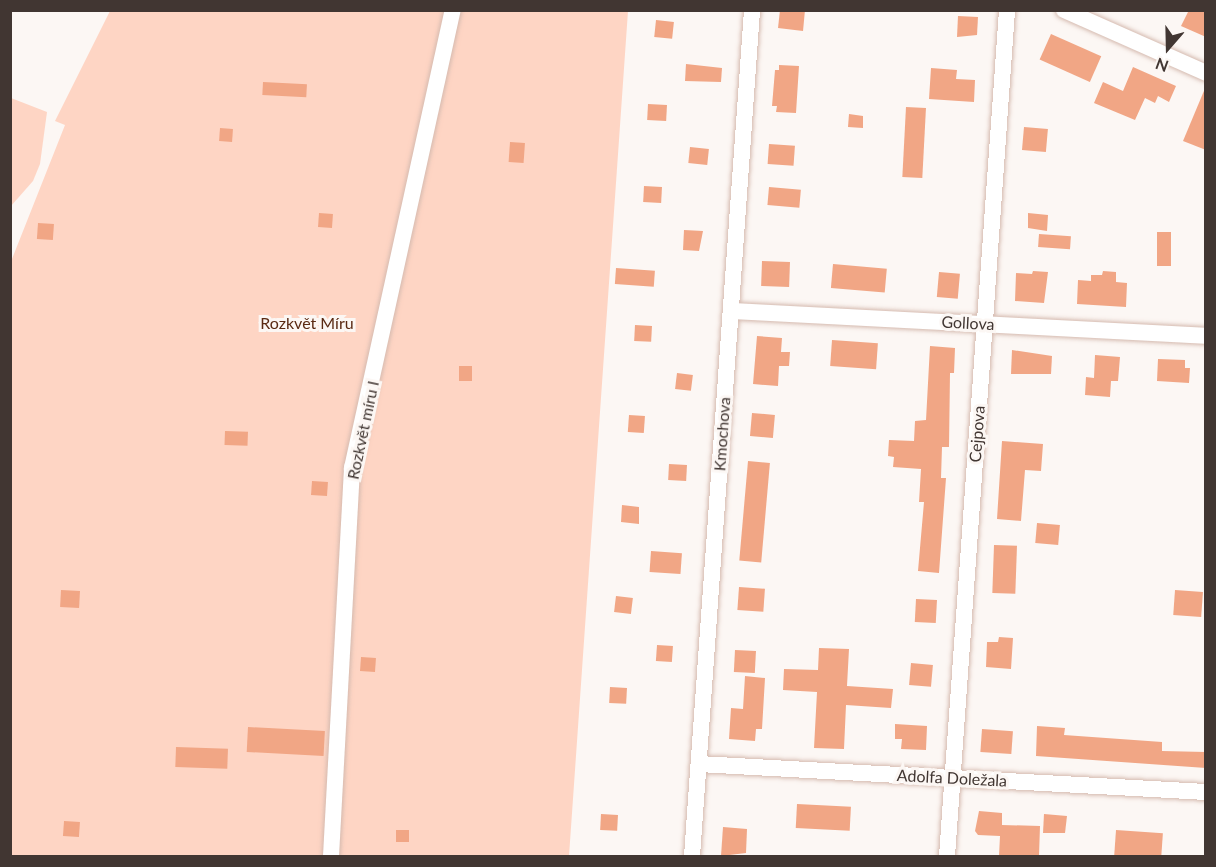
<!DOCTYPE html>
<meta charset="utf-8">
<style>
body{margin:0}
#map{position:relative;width:1216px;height:867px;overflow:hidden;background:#fcf7f4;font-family:Lato,sans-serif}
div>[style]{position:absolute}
.green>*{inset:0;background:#fed5c4}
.building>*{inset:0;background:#f1a685;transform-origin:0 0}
.roads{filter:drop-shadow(0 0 2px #d5baaf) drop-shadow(0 0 2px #d5baaf)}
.minor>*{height:16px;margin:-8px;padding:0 8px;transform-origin:8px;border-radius:8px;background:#fff}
span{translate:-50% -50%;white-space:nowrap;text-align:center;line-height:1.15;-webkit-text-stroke:6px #fcf7f4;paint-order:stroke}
.park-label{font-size:16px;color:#5a2a13}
.street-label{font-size:16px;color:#413632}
.frame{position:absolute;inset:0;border:12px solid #413632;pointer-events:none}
.north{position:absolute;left:1138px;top:18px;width:60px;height:60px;-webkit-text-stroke:4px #fcf7f4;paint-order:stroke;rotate:200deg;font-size:16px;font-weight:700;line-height:24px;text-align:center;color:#413632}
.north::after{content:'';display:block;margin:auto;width:21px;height:27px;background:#413632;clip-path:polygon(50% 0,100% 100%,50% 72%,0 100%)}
</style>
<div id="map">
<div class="green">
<i style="clip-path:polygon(110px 11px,628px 11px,569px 856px,11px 856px,10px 264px,65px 125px,55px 121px)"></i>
<i style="clip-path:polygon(11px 98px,47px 112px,40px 164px,33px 181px,11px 206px)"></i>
</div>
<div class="building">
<i style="clip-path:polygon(780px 10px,805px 10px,803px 31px,778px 28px)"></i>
<i style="clip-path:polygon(1189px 10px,1206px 10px,1206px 37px,1181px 26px)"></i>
<i style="clip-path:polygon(958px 16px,978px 17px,977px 35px,957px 37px)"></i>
<i style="left:656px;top:20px;width:18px;height:17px;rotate:6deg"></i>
<i style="left:1051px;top:34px;width:55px;height:28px;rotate:24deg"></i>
<i style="clip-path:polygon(686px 64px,722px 68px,721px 82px,685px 81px)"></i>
<i style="clip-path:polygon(779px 65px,799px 66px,796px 113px,776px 112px,777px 106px,772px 106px,775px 70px,779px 70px)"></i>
<i style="clip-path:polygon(1133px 67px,1176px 86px,1169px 102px,1158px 96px,1155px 103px,1145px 98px,1135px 120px,1094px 103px,1103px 82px,1123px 91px)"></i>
<i style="clip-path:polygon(931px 68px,957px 70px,956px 79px,975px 80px,974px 102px,929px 99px)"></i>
<i style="left:263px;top:82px;width:44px;height:13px;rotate:3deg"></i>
<i style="clip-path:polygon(1206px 86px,1206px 150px,1183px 141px)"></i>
<i style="left:648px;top:104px;width:19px;height:16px;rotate:3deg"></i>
<i style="left:906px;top:107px;width:20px;height:70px;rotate:3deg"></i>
<i style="clip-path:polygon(849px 114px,863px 116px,863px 128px,848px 127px)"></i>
<i style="left:1024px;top:127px;width:24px;height:23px;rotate:5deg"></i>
<i style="left:220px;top:128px;width:13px;height:13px;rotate:4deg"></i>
<i style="left:510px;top:142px;width:15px;height:20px;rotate:4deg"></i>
<i style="left:769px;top:144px;width:26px;height:20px;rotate:4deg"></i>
<i style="left:690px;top:147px;width:19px;height:16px;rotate:6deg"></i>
<i style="left:644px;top:186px;width:18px;height:16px;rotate:3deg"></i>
<i style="left:769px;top:187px;width:32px;height:18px;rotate:5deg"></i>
<i style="left:319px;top:213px;width:14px;height:14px;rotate:4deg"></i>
<i style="clip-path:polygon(1028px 213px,1048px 215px,1047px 231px,1028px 228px)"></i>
<i style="left:38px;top:223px;width:16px;height:16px;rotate:4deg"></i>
<i style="clip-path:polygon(684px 230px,703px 231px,699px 251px,683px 250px)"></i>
<i style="left:1157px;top:232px;width:14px;height:34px"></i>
<i style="left:1039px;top:234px;width:32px;height:13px;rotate:4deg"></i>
<i style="left:762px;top:261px;width:28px;height:25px;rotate:2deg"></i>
<i style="left:833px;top:264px;width:54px;height:24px;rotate:5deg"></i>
<i style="left:616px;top:268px;width:39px;height:16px;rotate:4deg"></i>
<i style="clip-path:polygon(1033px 271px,1048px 272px,1044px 303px,1015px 301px,1016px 273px,1032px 274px)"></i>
<i style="clip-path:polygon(1103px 271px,1116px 272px,1116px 282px,1127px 283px,1126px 307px,1077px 304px,1078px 280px,1091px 281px,1091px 275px,1102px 275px)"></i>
<i style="left:939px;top:272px;width:21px;height:25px;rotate:5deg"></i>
<i style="left:635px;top:325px;width:17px;height:16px;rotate:3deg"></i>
<i style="clip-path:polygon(757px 336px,782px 338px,781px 352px,790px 352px,789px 366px,779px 366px,778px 386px,753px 384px)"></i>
<i style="left:832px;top:340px;width:46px;height:26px;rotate:4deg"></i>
<i style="clip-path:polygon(930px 346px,955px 348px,954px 373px,950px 373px,949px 447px,942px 447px,941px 478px,946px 478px,939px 573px,918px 571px,924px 502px,919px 502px,921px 469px,893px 467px,894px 457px,888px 456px,889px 440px,914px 441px,915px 421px,926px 420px)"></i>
<i style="clip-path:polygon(1012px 350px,1052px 356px,1051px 374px,1011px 374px)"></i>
<i style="clip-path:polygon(1095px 355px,1120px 357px,1118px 381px,1111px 381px,1110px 397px,1085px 395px,1086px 377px,1094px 378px)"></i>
<i style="clip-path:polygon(1158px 359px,1185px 360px,1185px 368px,1190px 368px,1189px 383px,1157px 381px)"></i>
<i style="left:459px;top:366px;width:13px;height:15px"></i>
<i style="left:677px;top:373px;width:16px;height:16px;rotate:7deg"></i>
<i style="left:752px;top:413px;width:23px;height:23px;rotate:5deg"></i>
<i style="left:629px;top:415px;width:16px;height:17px;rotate:4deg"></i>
<i style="left:225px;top:431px;width:23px;height:14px;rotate:2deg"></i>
<i style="clip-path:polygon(1002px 441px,1043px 444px,1041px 471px,1025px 470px,1021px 521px,997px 519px)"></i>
<i style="left:748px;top:461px;width:22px;height:100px;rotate:5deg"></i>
<i style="left:669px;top:464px;width:18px;height:16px;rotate:3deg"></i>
<i style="left:312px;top:481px;width:16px;height:14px;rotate:4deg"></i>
<i style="clip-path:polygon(622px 505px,639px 507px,639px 524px,621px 522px)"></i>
<i style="left:1037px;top:523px;width:23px;height:20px;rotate:5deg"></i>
<i style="left:994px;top:545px;width:23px;height:48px;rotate:2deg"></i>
<i style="left:651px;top:551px;width:31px;height:21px;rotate:4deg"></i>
<i style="left:739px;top:587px;width:26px;height:23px;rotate:4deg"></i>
<i style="left:61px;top:590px;width:19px;height:17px;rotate:3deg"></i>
<i style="left:1175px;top:590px;width:28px;height:25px;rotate:4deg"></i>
<i style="left:616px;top:596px;width:17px;height:16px;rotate:7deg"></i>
<i style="left:916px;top:599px;width:21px;height:23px;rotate:3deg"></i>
<i style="clip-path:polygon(999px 637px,1013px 638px,1011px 669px,986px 667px,987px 642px,998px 642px)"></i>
<i style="left:657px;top:645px;width:16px;height:16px;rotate:4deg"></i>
<i style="clip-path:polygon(819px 648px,849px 649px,847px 686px,893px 689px,891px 708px,846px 705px,844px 749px,814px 748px,817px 692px,783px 690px,784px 669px,818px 670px)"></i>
<i style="left:735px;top:650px;width:21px;height:22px;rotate:3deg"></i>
<i style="left:361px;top:657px;width:15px;height:14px;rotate:4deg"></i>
<i style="left:911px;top:663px;width:22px;height:22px;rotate:5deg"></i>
<i style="clip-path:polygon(745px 676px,765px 678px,762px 729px,756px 729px,755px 741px,729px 739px,731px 708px,743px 709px)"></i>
<i style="left:610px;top:687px;width:17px;height:16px;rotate:3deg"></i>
<i style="clip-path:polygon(895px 724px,927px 726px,926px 750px,901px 749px,902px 739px,895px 739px)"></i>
<i style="clip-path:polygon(1037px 726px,1065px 728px,1064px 735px,1162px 742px,1162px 751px,1206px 752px,1206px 768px,1036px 756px)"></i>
<i style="left:248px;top:727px;width:77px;height:25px;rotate:3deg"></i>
<i style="left:982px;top:729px;width:31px;height:23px;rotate:4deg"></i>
<i style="left:176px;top:747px;width:52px;height:20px;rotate:2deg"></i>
<i style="left:797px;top:804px;width:54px;height:24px;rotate:3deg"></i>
<i style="clip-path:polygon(979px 811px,1002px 813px,1002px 825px,1040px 826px,1039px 856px,999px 856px,1000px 836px,978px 835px,975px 831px)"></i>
<i style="left:601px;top:814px;width:17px;height:16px;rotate:3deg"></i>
<i style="clip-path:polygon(1044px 814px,1067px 816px,1065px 833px,1043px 833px)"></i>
<i style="left:64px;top:821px;width:16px;height:15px;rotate:4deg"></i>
<i style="clip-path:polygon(723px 827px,747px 829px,746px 853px,721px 856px)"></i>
<i style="left:396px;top:830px;width:13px;height:12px"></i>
<i style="left:1116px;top:830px;width:47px;height:26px;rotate:4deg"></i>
</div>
<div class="roads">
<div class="minor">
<i style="left:1064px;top:10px;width:155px;rotate:23.9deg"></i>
<i style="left:731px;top:311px;width:476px;rotate:3deg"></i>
<i style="left:699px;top:764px;width:508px;rotate:3.16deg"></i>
<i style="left:331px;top:856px;width:389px;rotate:-86.9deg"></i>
<i style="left:352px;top:468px;width:469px;rotate:-77.6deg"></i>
<i style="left:692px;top:856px;width:848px;rotate:-85.94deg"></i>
<i style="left:947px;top:856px;width:848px;rotate:-85.94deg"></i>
</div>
</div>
<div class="park-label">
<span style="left:307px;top:323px">Rozkvět Míru</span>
</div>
<div class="street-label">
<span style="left:968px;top:323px;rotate:3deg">Gollova</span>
<span style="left:363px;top:430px;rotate:-78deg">Rozkvět míru I</span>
<span style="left:722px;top:434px;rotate:-86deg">Kmochova</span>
<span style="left:977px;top:434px;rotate:-86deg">Cejpova</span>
<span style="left:952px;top:778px;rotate:3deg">Adolfa Doležala</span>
</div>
<div class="frame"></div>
<div class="north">N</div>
</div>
